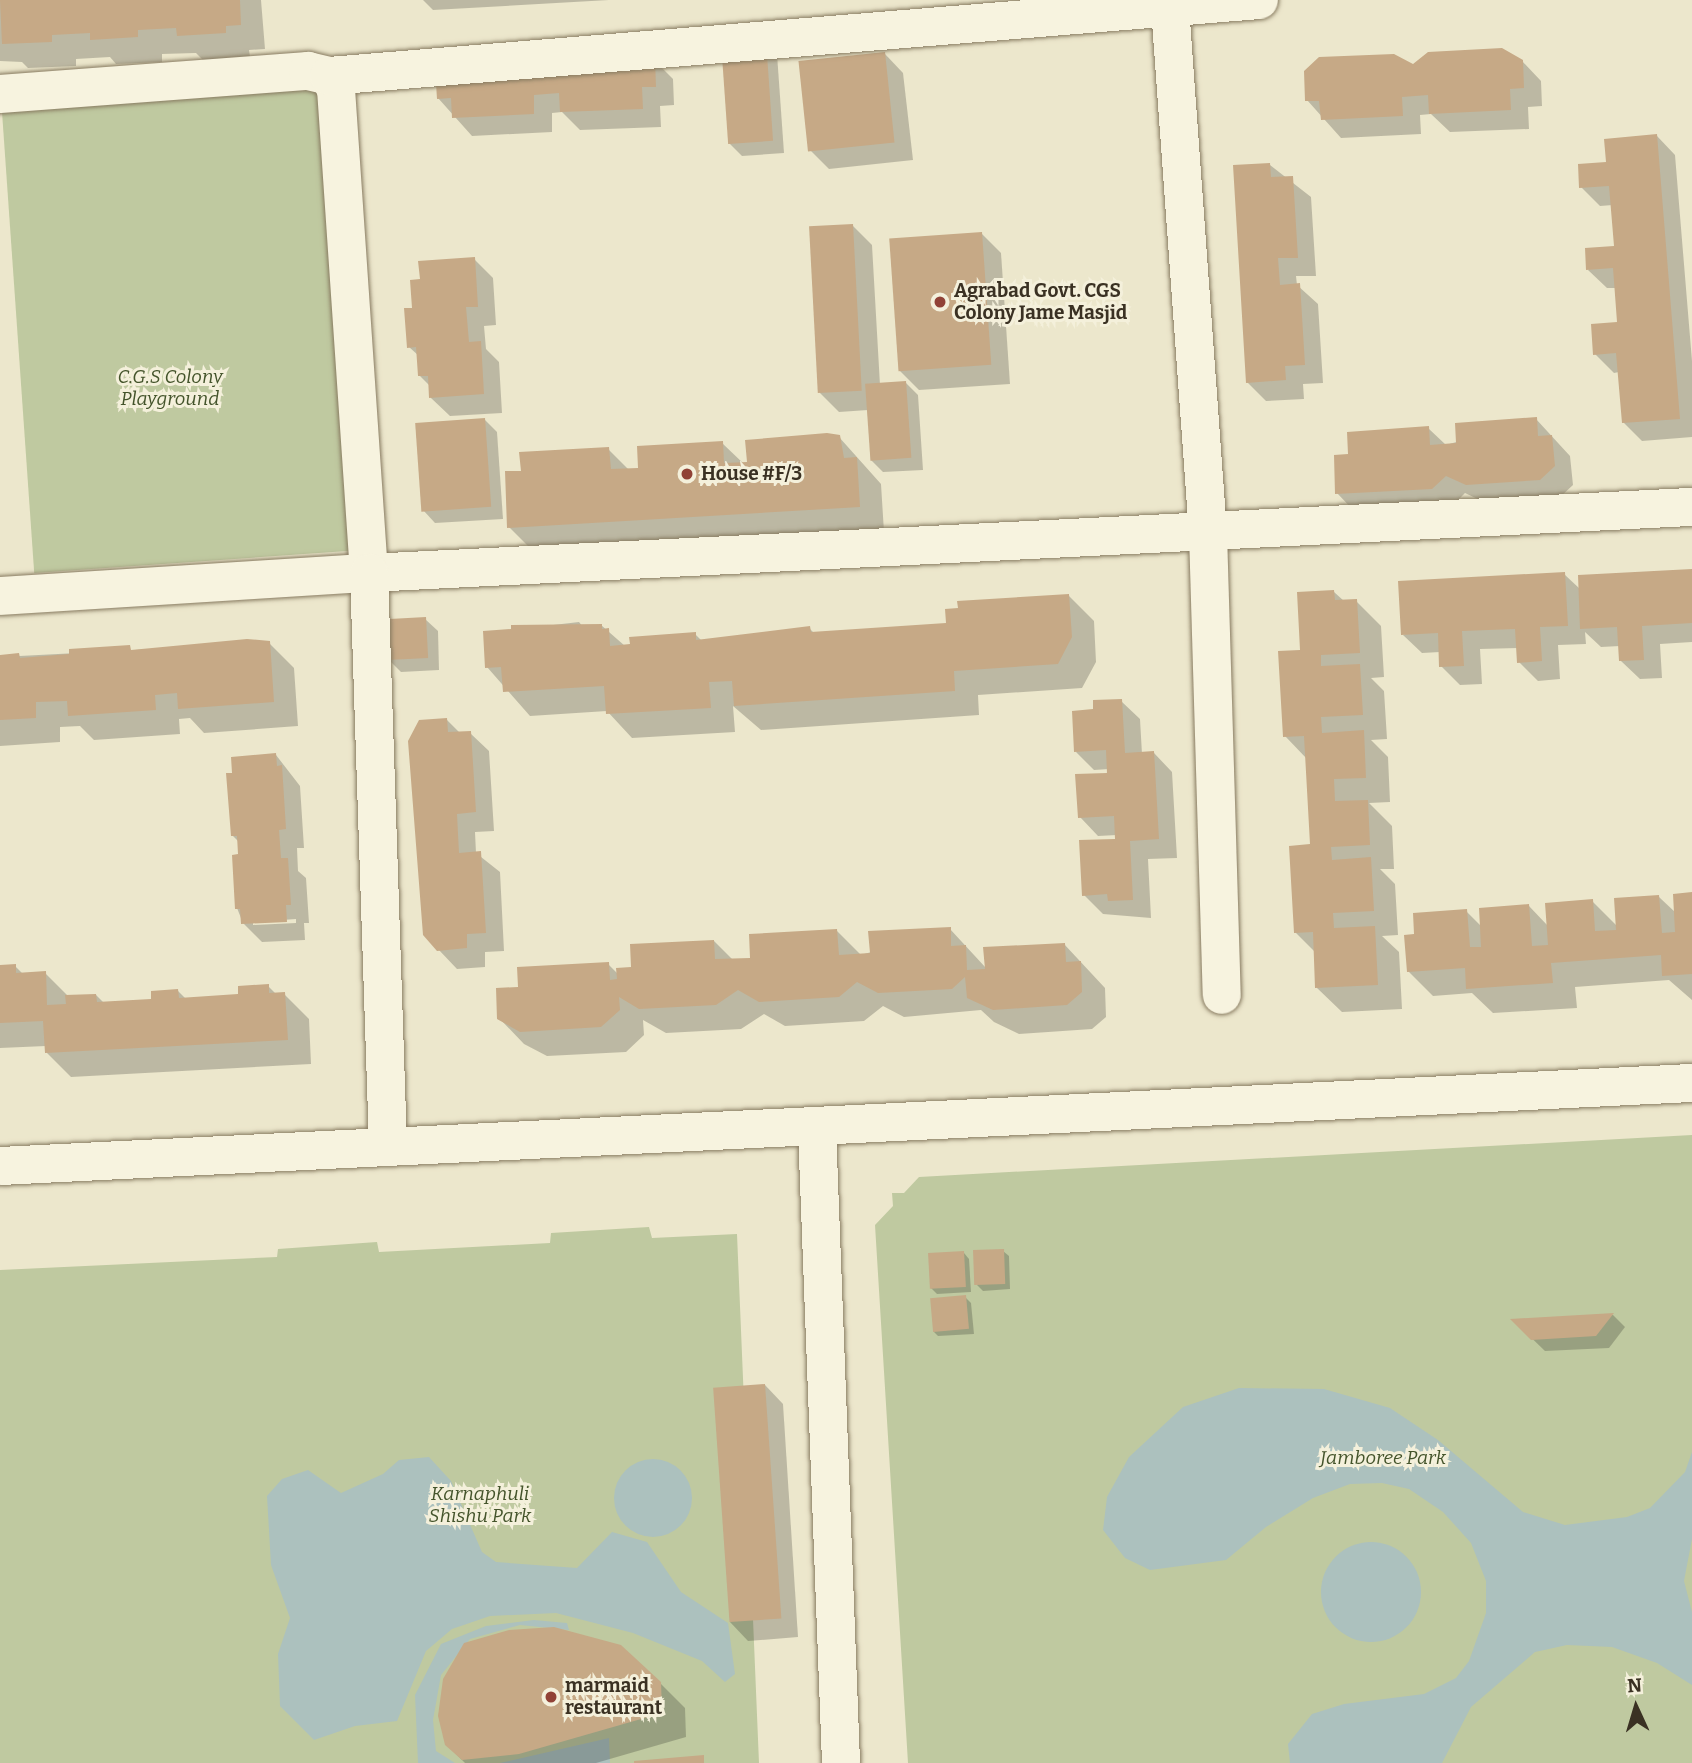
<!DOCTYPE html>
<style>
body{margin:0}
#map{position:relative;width:1692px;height:1763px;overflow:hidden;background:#ece7cc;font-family:Bitter,serif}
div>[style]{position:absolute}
.green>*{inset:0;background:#bfc9a0;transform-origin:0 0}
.water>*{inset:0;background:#acc1be}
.round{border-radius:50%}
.shadow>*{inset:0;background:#0003}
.building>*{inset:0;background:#c6a986;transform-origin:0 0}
.roads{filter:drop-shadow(0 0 2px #887b61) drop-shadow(0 0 2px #887b61)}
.minor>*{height:38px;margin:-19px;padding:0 19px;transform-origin:19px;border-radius:19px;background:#f7f3df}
.dots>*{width:19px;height:19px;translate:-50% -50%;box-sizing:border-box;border:4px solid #f4f0db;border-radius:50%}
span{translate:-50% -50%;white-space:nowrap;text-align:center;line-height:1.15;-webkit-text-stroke:6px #f4f0db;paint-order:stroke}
.poi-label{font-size:19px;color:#3a3123;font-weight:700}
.left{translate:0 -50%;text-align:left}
.park-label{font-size:19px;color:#44542b;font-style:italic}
.north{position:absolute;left:1601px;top:1672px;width:70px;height:70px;-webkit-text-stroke:5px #f4f0db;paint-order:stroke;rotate:356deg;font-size:19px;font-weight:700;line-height:28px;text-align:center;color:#3a3123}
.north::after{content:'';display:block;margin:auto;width:24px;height:32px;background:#3a3123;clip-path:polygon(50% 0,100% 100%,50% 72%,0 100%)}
</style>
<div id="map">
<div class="green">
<i style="left:316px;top:58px;width:494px;height:317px;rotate:86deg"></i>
<i style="clip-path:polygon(1692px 1135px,1692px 1763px,908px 1763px,875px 1225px,893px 1206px,892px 1193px,904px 1193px,919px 1177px)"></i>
<i style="clip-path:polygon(649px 1227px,652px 1238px,737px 1234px,759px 1763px,0 1763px,0 1270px,277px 1257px,278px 1249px,377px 1242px,379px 1252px,550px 1243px,551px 1233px)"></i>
</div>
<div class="water">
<i style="clip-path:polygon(1239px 1388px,1324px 1389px,1390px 1408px,1438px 1440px,1523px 1512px,1565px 1525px,1627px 1517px,1650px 1508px,1685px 1472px,1692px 1452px,1692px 1539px,1684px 1581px,1692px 1612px,1692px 1685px,1657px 1663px,1612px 1647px,1567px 1645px,1535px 1652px,1471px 1707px,1442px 1763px,1290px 1763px,1288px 1744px,1312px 1714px,1344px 1704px,1424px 1694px,1456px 1678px,1469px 1661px,1486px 1613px,1486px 1581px,1471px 1543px,1443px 1512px,1409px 1489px,1382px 1483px,1350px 1484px,1313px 1498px,1266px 1527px,1226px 1560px,1150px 1570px,1125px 1558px,1103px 1530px,1107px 1497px,1129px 1457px,1183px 1407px)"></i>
<i style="clip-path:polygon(429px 1457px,451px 1481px,482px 1552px,496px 1562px,577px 1568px,612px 1532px,647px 1542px,681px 1592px,728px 1623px,735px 1674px,725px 1682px,702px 1661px,633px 1633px,556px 1613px,490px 1616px,452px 1629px,426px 1651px,397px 1721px,355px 1726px,314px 1740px,280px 1706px,278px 1654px,290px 1618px,271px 1565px,267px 1496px,282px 1479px,308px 1470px,341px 1493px,383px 1474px,399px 1460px)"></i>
<i class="round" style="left:614px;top:1459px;width:78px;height:78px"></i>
<i class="round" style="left:1321px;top:1542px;width:100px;height:100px"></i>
<i style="clip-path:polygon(534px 1620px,567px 1623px,569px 1630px,520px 1625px,470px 1639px,441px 1675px,433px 1720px,436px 1751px,455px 1763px,418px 1763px,415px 1695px,441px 1644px,486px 1626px)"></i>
<i style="clip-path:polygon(609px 1738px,610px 1763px,500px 1763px)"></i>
</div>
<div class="shadow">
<i style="clip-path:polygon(0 0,261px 0,265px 49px,249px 50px,250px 57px,203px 60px,196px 53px,162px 54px,162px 62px,116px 64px,110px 57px,76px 59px,76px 66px,28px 68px,22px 62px,0 61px)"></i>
<i style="clip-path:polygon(423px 0,609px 0,433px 10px)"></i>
<i style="clip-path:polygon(723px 45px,777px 54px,784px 153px,742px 156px,729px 143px)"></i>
<i style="clip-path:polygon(885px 54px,903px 73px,913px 160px,829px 169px,810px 150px)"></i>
<i style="clip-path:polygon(654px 60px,673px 79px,674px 105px,660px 106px,661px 127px,580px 130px,562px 112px,552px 113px,552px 132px,472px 136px,438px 98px)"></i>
<i style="clip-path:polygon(1522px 61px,1541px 81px,1542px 106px,1528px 107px,1529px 129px,1450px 132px,1431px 114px,1420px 115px,1421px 134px,1341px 138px,1307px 100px,1413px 67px)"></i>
<i style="clip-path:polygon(1657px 136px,1675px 155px,1692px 361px,1692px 437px,1642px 441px,1623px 422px,1619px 372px,1614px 373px,1595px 354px,1619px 323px,1616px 288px,1607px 288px,1588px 270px,1616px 247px,1613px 205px,1600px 206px,1581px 187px,1608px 163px)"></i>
<i style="clip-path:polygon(1270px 165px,1311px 197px,1316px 276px,1296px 276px,1297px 285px,1318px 304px,1323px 383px,1303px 384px,1304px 399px,1266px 401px,1247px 382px)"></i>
<i style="clip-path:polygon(853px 226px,872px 245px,880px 385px,906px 383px,918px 395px,923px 470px,883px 472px,871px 460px,868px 410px,839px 412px,820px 393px)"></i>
<i style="clip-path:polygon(982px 234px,1001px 253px,1010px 384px,919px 390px,900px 371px)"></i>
<i style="clip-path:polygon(474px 259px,493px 278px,496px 325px,484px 326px,486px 349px,499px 362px,502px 413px,450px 416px,431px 398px,430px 386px,420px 376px,419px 356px,409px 347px,414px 310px,422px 281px)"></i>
<i style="clip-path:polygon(1536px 419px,1570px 456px,1573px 485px,1559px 498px,1486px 503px,1465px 493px,1451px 507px,1355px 512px,1337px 493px,1350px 456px,1428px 428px,1446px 445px)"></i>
<i style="clip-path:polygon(485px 420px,497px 432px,503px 519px,435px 523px,423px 510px)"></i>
<i style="clip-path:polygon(839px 437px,881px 484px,884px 532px,534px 552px,509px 527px,523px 472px,608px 449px,629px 470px,640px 469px,722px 443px,744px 464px)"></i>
<i style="clip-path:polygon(1692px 571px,1692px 642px,1660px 644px,1662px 678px,1640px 679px,1621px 661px,1620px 646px,1601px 647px,1585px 632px,1586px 644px,1558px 645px,1560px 679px,1538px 681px,1519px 662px,1518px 648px,1480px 649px,1482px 684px,1460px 685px,1441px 666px,1440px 652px,1422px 653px,1403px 635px,1564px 574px,1580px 589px)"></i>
<i style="clip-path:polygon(1334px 592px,1344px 601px,1356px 601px,1381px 626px,1384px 677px,1371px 678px,1384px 691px,1387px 739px,1371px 740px,1388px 757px,1390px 802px,1369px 803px,1392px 826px,1394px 869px,1380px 869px,1395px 884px,1398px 935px,1382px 936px,1399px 952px,1402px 1009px,1342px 1012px,1317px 988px,1316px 953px,1295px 932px,1311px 846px,1307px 759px,1285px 736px,1302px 651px)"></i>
<i style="clip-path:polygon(1069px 596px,1094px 621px,1096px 662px,1082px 688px,978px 695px,979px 715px,761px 730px,733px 706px,735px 732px,632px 738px,607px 711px,530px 716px,487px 667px,485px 633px,579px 622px,583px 627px,601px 625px,625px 646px,695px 634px,702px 641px,809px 628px,815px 634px,947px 625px)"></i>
<i style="clip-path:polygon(425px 619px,438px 631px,439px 670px,401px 672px,389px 660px)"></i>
<i style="clip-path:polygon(269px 643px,294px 668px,298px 726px,204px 733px,190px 718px,179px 719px,180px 734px,94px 740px,80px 726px,60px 727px,60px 742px,0 746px,0 657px)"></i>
<i style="clip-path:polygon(1121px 701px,1140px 719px,1142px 754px,1154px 753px,1172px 772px,1177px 858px,1148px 859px,1151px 918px,1103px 914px,1084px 895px,1117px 840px,1117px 835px,1098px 836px,1080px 817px,1109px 769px,1094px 770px,1076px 752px,1095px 711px)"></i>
<i style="clip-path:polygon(447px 720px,460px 733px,470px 733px,489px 751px,494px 831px,475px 832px,476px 853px,500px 872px,504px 951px,485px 952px,485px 967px,457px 969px,438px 949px)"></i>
<i style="clip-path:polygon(evenodd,276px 755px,300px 786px,304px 848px,297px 848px,298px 871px,306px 878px,309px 923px,304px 923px,305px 940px,262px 942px,243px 923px,237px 908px,240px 856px,239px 842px,232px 835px,276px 755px,296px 919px,296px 923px,253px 925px,253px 922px,296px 919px)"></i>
<i style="clip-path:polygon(1692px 894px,1692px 1000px,1669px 980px,1575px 987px,1577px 1008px,1493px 1013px,1472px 993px,1433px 996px,1408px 971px,1416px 935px,1466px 911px,1481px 926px,1529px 906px,1548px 926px,1592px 901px,1618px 927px,1659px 897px,1676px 913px)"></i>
<i style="clip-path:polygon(950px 929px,986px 968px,1064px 944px,1105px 988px,1106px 1017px,1092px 1029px,1019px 1034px,994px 1022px,981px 1010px,904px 1017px,883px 1006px,864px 1021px,785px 1026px,764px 1014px,741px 1029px,666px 1033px,643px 1020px,644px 1035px,626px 1052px,547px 1056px,524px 1044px,499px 1018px,520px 989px,608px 964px,618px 974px,714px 941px,733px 960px,752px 959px,837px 931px,861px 955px)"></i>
<i style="clip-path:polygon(15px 966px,24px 975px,45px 973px,69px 997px,96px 995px,104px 1003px,153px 1001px,178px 991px,186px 999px,239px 996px,268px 986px,276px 994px,284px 994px,309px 1019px,311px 1064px,71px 1077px,47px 1053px,46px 1046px,0 1048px,0 967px)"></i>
<i style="clip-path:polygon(1003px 1251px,1009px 1256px,1010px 1289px,983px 1291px,977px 1285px)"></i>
<i style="clip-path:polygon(964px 1253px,969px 1259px,971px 1292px,937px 1294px,931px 1288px)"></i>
<i style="clip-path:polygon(965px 1297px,971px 1303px,974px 1334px,938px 1336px,933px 1331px)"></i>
<i style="clip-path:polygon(1613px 1315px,1625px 1327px,1609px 1348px,1545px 1351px,1514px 1321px)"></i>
<i style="clip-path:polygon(765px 1385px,783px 1404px,798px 1637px,748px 1641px,730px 1622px)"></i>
<i style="clip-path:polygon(660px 1683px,685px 1708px,686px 1737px,596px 1763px,465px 1763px,446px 1744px)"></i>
</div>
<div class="building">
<i style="clip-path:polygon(0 0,240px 0,241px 25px,226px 26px,226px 33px,177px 36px,176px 28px,138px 30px,138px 37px,90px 40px,90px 33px,52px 35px,52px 42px,2px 44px)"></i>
<i style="left:766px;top:40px;width:101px;height:45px;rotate:86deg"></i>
<i style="clip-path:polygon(1502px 48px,1523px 60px,1524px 88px,1510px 89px,1511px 110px,1429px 114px,1428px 95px,1402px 97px,1403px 116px,1321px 120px,1319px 101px,1305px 101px,1304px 71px,1319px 57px,1394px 54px,1413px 64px,1428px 52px)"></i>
<i style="left:885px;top:52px;width:91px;height:87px;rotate:84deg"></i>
<i style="clip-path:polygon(655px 59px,656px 87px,642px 87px,643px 109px,560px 112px,559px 93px,534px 95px,534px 114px,452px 118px,451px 98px,437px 99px,435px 68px)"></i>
<i style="clip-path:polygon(1657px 134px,1680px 419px,1622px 423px,1616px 353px,1593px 355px,1591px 324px,1617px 322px,1613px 268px,1586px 270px,1585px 248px,1614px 246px,1609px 186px,1579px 188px,1578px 164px,1606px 162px,1604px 139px)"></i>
<i style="clip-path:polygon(1270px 163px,1271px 177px,1293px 176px,1298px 258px,1278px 258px,1280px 285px,1300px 283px,1305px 365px,1285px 366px,1286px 380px,1246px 383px,1233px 165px)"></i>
<i style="left:853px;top:224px;width:167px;height:44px;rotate:87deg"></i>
<i style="left:982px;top:232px;width:133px;height:93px;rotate:86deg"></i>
<i style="clip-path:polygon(475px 257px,478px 307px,466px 307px,469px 342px,481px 341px,484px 394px,429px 398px,428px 376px,418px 376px,416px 347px,407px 348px,404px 308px,412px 308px,410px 280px,420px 279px,418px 261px)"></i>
<i style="left:906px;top:381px;width:77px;height:41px;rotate:86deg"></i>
<i style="clip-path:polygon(1537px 417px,1538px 436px,1552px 435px,1555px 466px,1540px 480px,1466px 485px,1446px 476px,1432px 489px,1335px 494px,1334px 455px,1348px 454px,1347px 432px,1429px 426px,1430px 445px,1456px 443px,1455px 423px)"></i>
<i style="left:485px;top:418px;width:89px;height:70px;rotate:86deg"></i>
<i style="clip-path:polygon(827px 433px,840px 435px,844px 458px,857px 457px,860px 507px,507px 528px,505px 471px,521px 471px,519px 452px,609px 447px,611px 469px,638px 468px,637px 446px,723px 441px,724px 463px,747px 462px,745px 440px)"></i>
<i style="clip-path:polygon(1692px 569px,1692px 623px,1642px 626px,1644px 660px,1619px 661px,1617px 627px,1580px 629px,1578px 575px)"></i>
<i style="clip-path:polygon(1565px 572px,1568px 626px,1540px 627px,1542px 661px,1517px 663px,1515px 629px,1462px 631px,1464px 666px,1439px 667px,1438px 633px,1401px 635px,1398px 581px)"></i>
<i style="clip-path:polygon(1334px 590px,1335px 600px,1357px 599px,1360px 653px,1321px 655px,1321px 666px,1360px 664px,1363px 715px,1321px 717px,1322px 733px,1364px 730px,1366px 778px,1334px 779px,1335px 801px,1368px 800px,1370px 845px,1331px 847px,1332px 860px,1371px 857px,1374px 911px,1333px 913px,1334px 928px,1375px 926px,1378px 985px,1315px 988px,1313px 932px,1294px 933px,1289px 846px,1310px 844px,1304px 736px,1283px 737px,1278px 651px,1300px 650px,1297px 592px)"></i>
<i style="clip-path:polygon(1069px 594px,1072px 637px,1058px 664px,954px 671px,955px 691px,734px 706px,732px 681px,709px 682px,711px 708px,606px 714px,604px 686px,503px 692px,501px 667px,485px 668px,483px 631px,511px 629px,511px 625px,602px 624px,602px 629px,609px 628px,610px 646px,630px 644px,629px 637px,696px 632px,696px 640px,810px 626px,811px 632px,946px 623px,945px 609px,958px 608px,957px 601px)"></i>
<i style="left:426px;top:617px;width:41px;height:41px;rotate:87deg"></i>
<i style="clip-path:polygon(247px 639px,270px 641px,274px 702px,178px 709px,177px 693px,155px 695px,156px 710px,68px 716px,67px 701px,36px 702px,36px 718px,0 720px,0 655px,19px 653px,20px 658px,69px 654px,69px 649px,130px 645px,131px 650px)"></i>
<i style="clip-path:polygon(1122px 699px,1125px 753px,1154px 751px,1159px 839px,1130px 841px,1133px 900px,1108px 901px,1107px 894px,1082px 896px,1079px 840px,1115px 839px,1114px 816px,1078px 818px,1075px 774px,1107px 773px,1106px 750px,1074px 752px,1072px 711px,1093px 709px,1093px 700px)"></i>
<i style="clip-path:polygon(447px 718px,448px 732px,471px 731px,476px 812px,457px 814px,459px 853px,481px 851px,486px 933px,467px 934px,467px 948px,437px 951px,423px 935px,408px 741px,419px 720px)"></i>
<i style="clip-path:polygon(276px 753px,277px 766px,282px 765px,286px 829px,279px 830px,281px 858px,288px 858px,291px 905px,286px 905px,287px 922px,241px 924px,240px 909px,235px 909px,232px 855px,238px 854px,237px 836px,231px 836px,226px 773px,232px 773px,231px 757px)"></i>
<i style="clip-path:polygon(1692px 892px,1692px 974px,1662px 976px,1661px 955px,1551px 963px,1553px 983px,1466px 989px,1465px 968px,1407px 972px,1404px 935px,1414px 934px,1413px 913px,1467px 909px,1470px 947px,1481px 947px,1479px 908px,1529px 904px,1532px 946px,1548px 945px,1545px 903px,1593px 899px,1595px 931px,1616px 930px,1614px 898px,1659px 895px,1662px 933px,1675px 932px,1673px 894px)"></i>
<i style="clip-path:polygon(951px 927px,951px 946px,966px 945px,967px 970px,985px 969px,983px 947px,1065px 943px,1066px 962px,1081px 961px,1082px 992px,1067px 1005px,993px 1010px,967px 998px,965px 977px,952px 989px,878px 993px,857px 982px,839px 997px,759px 1002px,738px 990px,716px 1005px,639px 1009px,619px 997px,620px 1010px,601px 1027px,520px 1032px,497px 1019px,496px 988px,518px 987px,517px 967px,609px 962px,610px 980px,617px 979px,616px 968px,631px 967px,630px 944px,714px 940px,715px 959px,750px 958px,749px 934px,837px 929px,839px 955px,870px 953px,868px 931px)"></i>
<i style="clip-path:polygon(16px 964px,16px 973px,46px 971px,47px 1005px,66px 1004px,65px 995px,96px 994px,97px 1002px,151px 999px,151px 991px,178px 989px,179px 998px,238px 994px,238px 986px,269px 984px,269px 993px,285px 992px,288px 1040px,45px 1053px,43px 1021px,0 1023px,0 965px)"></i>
<i style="left:1004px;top:1249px;width:35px;height:31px;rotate:88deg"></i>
<i style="left:964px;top:1251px;width:36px;height:36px;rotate:87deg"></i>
<i style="left:966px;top:1295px;width:34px;height:36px;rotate:85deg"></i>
<i style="clip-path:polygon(1614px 1313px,1596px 1336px,1531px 1340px,1510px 1319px)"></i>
<i style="left:765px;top:1384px;width:235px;height:52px;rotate:86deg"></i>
<i style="clip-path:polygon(554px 1627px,621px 1645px,661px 1682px,662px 1713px,519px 1754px,462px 1760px,445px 1745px,438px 1716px,443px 1679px,464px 1643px,509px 1630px)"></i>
<i style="clip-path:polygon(704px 1755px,704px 1763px,634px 1763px,634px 1761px)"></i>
</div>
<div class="roads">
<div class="minor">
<i style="left:1170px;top:7px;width:527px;rotate:85.87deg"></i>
<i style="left:1208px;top:533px;width:462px;rotate:88.3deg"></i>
<i style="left:329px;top:76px;width:15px;rotate:62deg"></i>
<i style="left:336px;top:89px;width:485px;rotate:86.1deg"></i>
<i style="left:369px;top:573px;width:1325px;rotate:-2.86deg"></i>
<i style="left:0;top:94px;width:309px;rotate:-4.3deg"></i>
<i style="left:308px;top:71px;width:22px;rotate:13deg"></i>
<i style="left:329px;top:76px;width:933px;rotate:-4.67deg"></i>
<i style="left:0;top:596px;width:370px;rotate:-3.6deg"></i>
<i style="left:369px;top:573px;width:572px;rotate:88.1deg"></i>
<i style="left:817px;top:1129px;width:634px;rotate:87.83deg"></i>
<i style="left:0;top:1166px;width:1694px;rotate:-2.81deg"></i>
</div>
</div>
<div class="dots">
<i style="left:940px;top:302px;background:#914236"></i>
<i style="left:687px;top:474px;background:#914236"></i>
<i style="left:551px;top:1697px;background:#914236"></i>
</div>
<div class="poi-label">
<span class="left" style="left:954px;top:302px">Agrabad Govt. CGS<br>Colony Jame Masjid</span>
<span class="left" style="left:701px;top:474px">House #F/3</span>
<span class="left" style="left:565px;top:1697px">marmaid<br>restaurant</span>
</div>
<div class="park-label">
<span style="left:170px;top:388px">C.G.S Colony<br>Playground</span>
<span style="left:1383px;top:1458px">Jamboree Park</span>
<span style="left:480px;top:1505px">Karnaphuli<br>Shishu Park</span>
</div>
<div class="north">N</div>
</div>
